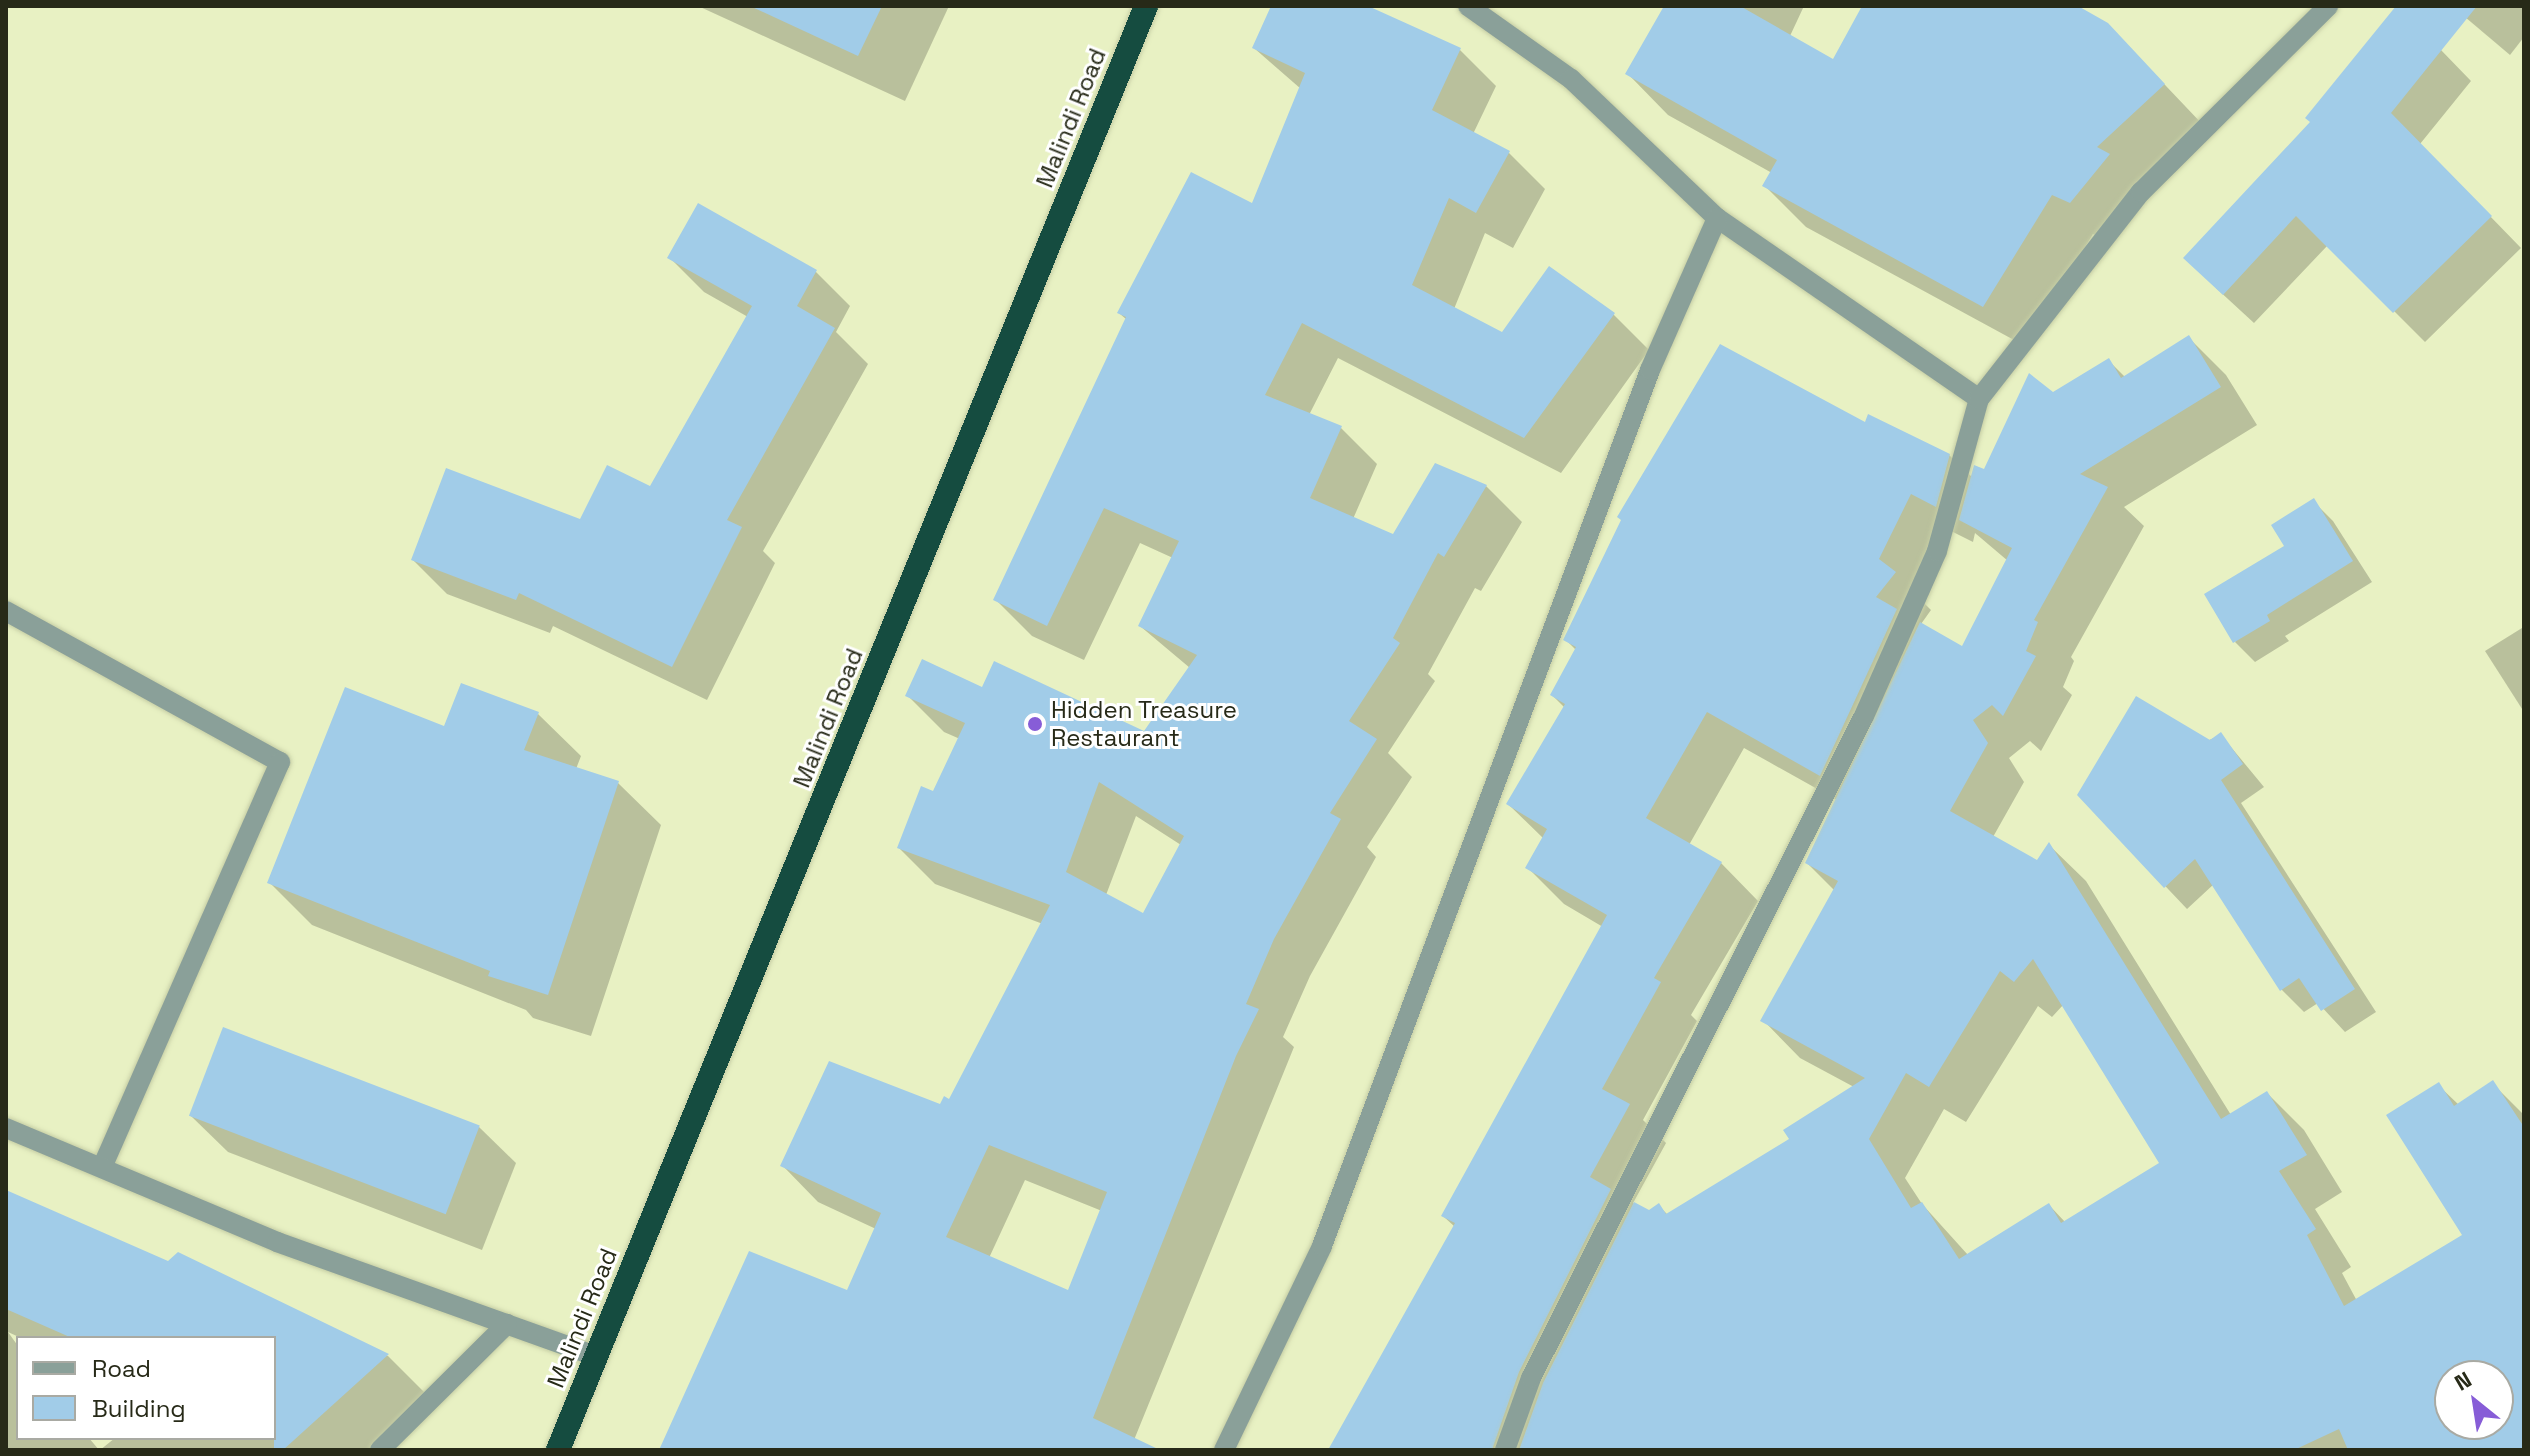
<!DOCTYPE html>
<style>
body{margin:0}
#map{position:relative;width:2530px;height:1456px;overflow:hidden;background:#e8f1c3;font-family:"Space Grotesk",sans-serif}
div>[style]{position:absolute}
.shadow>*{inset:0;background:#0003}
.building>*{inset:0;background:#a1cce8;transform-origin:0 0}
.roads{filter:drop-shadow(0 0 2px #c5cda4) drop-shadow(0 0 2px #c5cda4)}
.street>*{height:20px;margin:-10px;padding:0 10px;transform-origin:10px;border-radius:10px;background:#8aa099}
.highway>*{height:24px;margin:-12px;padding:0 12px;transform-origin:12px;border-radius:12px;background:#154c40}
.dots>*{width:22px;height:22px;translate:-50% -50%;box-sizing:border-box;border:4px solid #fff;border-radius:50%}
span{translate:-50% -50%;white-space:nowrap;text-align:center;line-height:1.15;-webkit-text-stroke:6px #fff;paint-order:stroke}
.street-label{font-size:24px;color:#272a18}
.poi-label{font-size:24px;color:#272a18}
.left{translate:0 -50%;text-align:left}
.frame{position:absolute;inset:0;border:8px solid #272a18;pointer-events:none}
.legend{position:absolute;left:16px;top:1336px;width:260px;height:104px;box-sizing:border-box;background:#fff;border:2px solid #a9aaa3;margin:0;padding:10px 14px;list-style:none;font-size:24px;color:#272a18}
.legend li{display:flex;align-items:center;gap:16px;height:40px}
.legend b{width:40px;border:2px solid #a9aaa3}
.north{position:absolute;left:2434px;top:1360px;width:80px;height:80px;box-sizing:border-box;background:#fff;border:2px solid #a9aaa3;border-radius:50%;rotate:330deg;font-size:22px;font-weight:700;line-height:32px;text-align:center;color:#272a18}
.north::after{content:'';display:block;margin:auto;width:28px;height:36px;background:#875dd7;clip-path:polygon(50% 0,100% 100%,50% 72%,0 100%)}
</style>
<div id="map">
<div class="shadow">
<i style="clip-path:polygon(698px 6px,949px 6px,905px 101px)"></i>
<i style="clip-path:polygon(evenodd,1274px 6px,1363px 6px,1460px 50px,1496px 86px,1473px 134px,1509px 153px,1545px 189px,1513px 248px,1485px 233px,1454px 309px,1503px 334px,1613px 314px,1649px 350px,1561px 473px,1338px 358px,1309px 415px,1341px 428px,1377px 464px,1353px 519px,1394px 537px,1486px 486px,1522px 522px,1481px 591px,1475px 588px,1428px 674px,1435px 681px,1388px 753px,1412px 777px,1367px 847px,1376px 857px,1310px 976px,1283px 1037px,1294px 1047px,1134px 1440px,1147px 1450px,661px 1450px,848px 1292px,876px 1229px,818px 1202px,782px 1165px,950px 1101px,1043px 924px,935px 884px,899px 848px,934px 794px,960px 739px,944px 732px,908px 696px,983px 689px,1145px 733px,1190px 668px,1140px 626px,1173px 558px,1140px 543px,1084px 660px,1032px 636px,996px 600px,1127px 320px,1119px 313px,1253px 206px,1301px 89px,1254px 48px,1274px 6px,1136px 816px,1181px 845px,1143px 915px,1106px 895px,1136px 816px,1274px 6px,1025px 1180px,1102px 1211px,1069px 1293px,989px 1258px,1025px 1180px)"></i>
<i style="clip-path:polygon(1666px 6px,1804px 6px,1790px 36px,1834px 61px,1892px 6px,2074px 6px,2148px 67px,2204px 126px,2111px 243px,2093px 234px,2025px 346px,1806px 227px,1765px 186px,1772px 173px,1668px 115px,1628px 74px)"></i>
<i style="clip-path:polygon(2452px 6px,2524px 6px,2524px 37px,2510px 55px)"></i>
<i style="clip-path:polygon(2441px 50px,2471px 81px,2420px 144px,2521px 248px,2425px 342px,2328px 245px,2254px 323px,2216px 288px)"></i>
<i style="clip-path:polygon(670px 258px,816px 272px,850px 306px,836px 332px,868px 364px,763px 551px,775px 563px,707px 700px,553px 626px,550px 633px,447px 594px,413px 560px,581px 521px,651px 488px,748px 317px,704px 292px)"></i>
<i style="clip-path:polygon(evenodd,2189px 338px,2226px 375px,2257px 425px,2124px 507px,2144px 526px,2071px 657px,2074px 661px,2063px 687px,2072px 695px,2041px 751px,2030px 741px,2009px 758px,2024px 782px,1993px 837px,2038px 863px,2049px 845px,2086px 881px,2231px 1115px,2267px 1093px,2304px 1130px,2342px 1192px,2315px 1209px,2351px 1267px,2342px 1273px,2357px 1301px,2464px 1235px,2438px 1085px,2459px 1105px,2492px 1083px,2524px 1115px,2524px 1450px,1330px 1450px,1455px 1227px,1443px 1216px,1603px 927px,1564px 904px,1527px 867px,1544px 839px,1508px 804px,1565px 708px,1552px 695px,1577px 651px,1565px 639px,1866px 425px,1949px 455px,1973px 478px,1985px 472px,2053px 394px,2109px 361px,2125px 377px,2189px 338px,1949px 530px,1973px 542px,1975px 533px,2008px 561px,1963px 648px,1921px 624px,1931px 610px,1917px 596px,1949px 530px,2189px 338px,1744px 748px,1837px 800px,1807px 863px,1835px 891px,1763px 1020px,1800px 1058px,1854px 1087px,1791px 1140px,1668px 1215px,1659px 1206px,1649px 1212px,1633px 1203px,1666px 1143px,1643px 1120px,1697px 1021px,1691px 1015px,1758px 901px,1721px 863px,1689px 845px,1744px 748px,2189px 338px,2064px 1004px,2162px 1163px,2066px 1223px,2049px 1205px,1968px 1255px,1922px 1204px,1905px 1178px,1944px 1109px,1966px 1122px,2038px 1006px,2052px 1017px,2064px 1004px,2189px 338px,2450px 1376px,2498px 1376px,2498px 1424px,2450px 1424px,2450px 1376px)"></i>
<i style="clip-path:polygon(2313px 501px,2333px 521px,2372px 582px,2285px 636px,2289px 641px,2255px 662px,2235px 642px)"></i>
<i style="clip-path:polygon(2522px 628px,2524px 630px,2524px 712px,2485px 651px)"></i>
<i style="clip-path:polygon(538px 714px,581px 756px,576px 769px,618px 783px,661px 825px,591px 1036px,533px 1018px,526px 1010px,312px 925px,269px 882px)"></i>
<i style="clip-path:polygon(2221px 735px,2264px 787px,2241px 803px,2376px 1012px,2345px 1032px,2318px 1003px,2304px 1012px,2282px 990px,2214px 884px,2187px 909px,2079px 795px)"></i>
<i style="clip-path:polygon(191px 1116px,479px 1127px,516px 1163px,482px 1250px,228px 1152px)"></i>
<i style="clip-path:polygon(6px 1192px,168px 1263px,178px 1255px,388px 1356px,431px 1399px,374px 1450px,100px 1450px,115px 1438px,274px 1438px,274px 1338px,21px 1338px,8px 1332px,18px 1346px,18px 1438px,89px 1438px,99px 1450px,6px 1450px)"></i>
</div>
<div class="building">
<i style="clip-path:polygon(750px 6px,882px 6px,858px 56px)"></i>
<i style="clip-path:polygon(evenodd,1271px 6px,1368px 6px,1461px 48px,1432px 110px,1510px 151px,1476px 213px,1449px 198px,1412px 285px,1502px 332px,1549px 266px,1615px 313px,1524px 438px,1302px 323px,1265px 395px,1342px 426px,1310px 498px,1393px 534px,1435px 463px,1487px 485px,1444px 557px,1438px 553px,1393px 638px,1400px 643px,1349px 721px,1377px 739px,1330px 813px,1341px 819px,1274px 939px,1246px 1004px,1259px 1009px,1236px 1056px,1093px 1418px,1160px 1450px,659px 1450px,749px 1251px,847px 1290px,881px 1213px,780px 1166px,829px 1061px,940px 1104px,944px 1096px,949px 1099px,1050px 905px,897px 848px,921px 786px,933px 791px,965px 723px,905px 696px,922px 659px,982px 687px,994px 661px,1144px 731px,1197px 655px,1138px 626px,1179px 541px,1104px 508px,1047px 626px,993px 600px,1126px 317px,1117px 313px,1191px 172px,1252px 203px,1305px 73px,1252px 48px,1271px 6px,1099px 782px,1184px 836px,1143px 913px,1066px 872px,1099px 782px,1271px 6px,989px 1145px,1107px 1192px,1068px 1290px,946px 1237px,989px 1145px)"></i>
<i style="clip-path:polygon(1664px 6px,1740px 6px,1833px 59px,1862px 6px,2078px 6px,2108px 23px,2165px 84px,2097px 147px,2110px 154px,2070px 203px,2052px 195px,1983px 307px,1762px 186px,1777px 160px,1625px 74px)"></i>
<i style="clip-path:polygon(2396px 6px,2477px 6px,2391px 113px,2492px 216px,2393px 313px,2296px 216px,2223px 295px,2183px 258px,2310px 122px,2305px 118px)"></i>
<i style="clip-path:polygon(698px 203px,817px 270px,797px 306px,835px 328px,727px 520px,742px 527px,672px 667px,519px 593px,516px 600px,411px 560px,446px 468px,580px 519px,607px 465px,650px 486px,752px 306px,667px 258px)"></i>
<i style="clip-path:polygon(evenodd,2189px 335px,2221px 387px,2080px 474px,2108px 487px,2034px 620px,2038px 622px,2026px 651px,2036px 656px,2003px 716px,1992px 705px,1973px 720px,1988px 743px,1950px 811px,2037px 860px,2049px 842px,2221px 1119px,2267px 1091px,2307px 1155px,2279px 1171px,2316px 1229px,2307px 1235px,2344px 1306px,2462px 1235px,2386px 1115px,2439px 1082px,2454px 1106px,2493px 1080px,2524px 1127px,2524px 1450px,2348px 1450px,2339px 1429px,2294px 1450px,1519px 1450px,1543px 1383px,1634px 1202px,1649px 1210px,1659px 1203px,1666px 1214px,1789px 1139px,1783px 1130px,1865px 1078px,1760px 1021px,1838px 881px,1805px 863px,1920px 622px,1962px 646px,2012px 548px,1959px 520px,1974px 465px,1984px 469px,2029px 373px,2053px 392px,2109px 358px,2121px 378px,2189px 335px,2033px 959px,2159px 1163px,2061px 1223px,2049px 1203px,1959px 1259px,1922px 1202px,1911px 1208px,1869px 1139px,1906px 1073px,1929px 1087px,2000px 971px,2014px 982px,2033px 959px,2189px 335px,2450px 1376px,2498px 1376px,2498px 1424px,2450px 1424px,2450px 1376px)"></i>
<i style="clip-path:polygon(1720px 344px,1865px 422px,1868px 414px,1950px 454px,1936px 507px,1911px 494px,1879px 559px,1896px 572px,1876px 597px,1897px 609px,1820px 776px,1707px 712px,1646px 818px,1722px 862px,1654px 978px,1661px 982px,1602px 1089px,1630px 1104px,1590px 1177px,1611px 1189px,1519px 1372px,1492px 1450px,1328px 1450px,1455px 1223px,1441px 1216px,1607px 915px,1525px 868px,1547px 829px,1506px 804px,1565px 704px,1550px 695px,1576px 647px,1563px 640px,1621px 520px,1617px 517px)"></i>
<i style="clip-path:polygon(2314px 498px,2353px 561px,2267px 615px,2270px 621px,2233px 643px,2204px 594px,2284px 546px,2271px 525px)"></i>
<i style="clip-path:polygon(461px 683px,539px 712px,524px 750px,619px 781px,548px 995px,488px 976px,490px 971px,267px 883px,345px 687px,444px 726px)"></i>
<i style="clip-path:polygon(2136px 696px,2210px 740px,2221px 732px,2243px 764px,2221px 780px,2355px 989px,2321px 1011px,2299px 978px,2280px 991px,2195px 859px,2164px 888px,2077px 795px)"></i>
<i style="left:223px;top:1027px;width:275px;height:95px;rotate:21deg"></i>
<i style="clip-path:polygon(6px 1190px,168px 1261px,178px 1252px,389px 1354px,283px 1450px,274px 1450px,274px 1338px,72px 1338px,6px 1309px)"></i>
</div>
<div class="roads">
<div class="street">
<i style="left:1468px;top:6px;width:126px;rotate:35.3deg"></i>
<i style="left:1571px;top:79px;width:202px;rotate:43.6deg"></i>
<i style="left:1717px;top:218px;width:318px;rotate:34.6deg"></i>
<i style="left:6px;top:611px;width:313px;rotate:28.9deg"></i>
<i style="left:280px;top:762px;width:441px;rotate:113.7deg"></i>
<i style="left:6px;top:1128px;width:294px;rotate:22.8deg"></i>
<i style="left:277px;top:1242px;width:339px;rotate:19.7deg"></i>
<i style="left:380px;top:1450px;width:179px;rotate:-44.8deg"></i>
<i style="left:1224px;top:1450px;width:226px;rotate:-64.3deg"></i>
<i style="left:1322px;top:1246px;width:935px;rotate:-69.47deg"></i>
<i style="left:1650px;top:370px;width:166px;rotate:-66.2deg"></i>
<i style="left:1505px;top:1450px;width:77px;rotate:-70.1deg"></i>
<i style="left:1531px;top:1378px;width:741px;rotate:-63.3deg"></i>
<i style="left:1864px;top:716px;width:180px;rotate:-66.1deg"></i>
<i style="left:1937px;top:551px;width:158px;rotate:-74.6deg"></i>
<i style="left:1979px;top:399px;width:263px;rotate:-52deg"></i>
<i style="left:2141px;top:192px;width:264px;rotate:-44.8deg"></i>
</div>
<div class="highway">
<i style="left:558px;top:1450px;width:1559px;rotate:-67.84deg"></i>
</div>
</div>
<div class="dots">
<i style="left:1035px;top:724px;background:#875dd7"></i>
</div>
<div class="street-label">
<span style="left:1071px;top:118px;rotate:-68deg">Malindi Road</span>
<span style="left:828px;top:718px;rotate:-68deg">Malindi Road</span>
<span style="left:582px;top:1318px;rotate:-68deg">Malindi Road</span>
</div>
<div class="poi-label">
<span class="left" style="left:1051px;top:724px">Hidden Treasure<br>Restaurant</span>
</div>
<div class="frame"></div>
<ul class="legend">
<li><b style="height:10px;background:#8aa099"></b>Road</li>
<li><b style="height:22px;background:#a1cce8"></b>Building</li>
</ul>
<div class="north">N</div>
</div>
